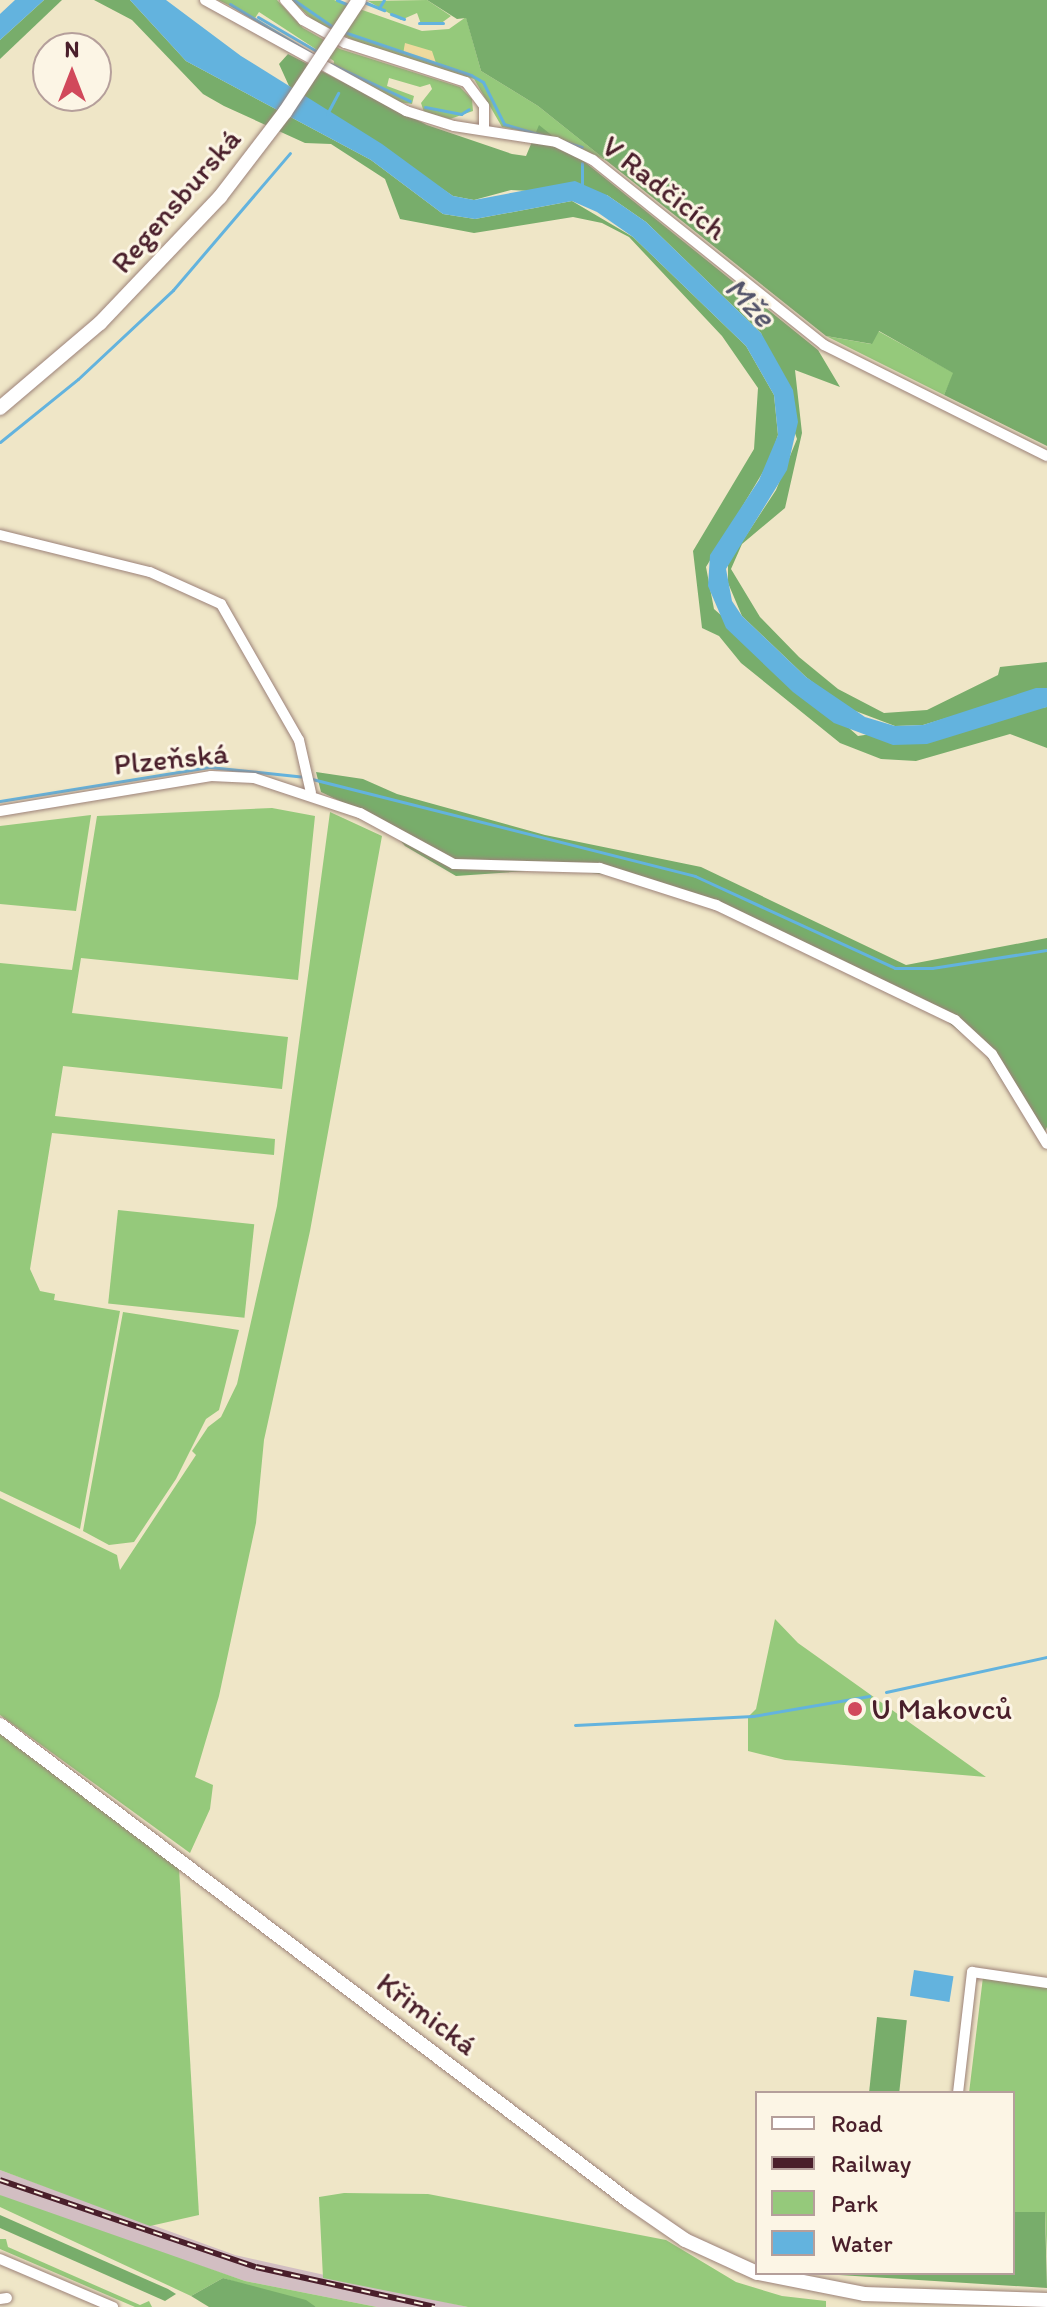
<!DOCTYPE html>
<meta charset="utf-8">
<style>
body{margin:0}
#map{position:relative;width:1047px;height:2307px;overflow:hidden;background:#efe6c7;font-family:Itim,sans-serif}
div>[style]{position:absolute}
.industrial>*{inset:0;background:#d2bec2}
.green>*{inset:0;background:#95c97b;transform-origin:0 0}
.forest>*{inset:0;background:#78ad6b;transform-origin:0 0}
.sand>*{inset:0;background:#eeda9e}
.water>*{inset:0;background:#63b3de;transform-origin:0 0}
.stream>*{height:3px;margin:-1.5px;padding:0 1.5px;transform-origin:1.5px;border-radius:1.5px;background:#63b3de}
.roads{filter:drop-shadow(0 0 2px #9c8279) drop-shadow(0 0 2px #9c8279)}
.minor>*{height:10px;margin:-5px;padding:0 5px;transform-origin:5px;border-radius:5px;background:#fff}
.major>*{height:14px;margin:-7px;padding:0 7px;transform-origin:7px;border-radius:7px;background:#fff}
.rail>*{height:6px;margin-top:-3px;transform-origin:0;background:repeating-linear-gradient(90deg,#fcf5e5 0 9px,#4a1f2b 0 18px);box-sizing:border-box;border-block:2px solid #4a1f2b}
.bridges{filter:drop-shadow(0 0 2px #9c8279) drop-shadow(0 0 2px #9c8279)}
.major-bridge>*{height:14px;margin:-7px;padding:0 7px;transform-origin:7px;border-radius:7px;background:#fff}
.dots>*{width:22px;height:22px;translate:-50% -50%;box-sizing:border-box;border:4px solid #fcf5e5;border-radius:50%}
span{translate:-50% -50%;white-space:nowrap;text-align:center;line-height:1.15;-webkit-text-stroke:6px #fcf5e5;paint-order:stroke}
.street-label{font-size:30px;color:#4a1f2b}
.poi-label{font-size:30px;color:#4a1f2b}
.left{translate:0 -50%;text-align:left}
.water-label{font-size:32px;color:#53536a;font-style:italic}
.legend{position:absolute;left:755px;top:2091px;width:260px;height:184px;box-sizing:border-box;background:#fcf5e5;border:2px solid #b59f9b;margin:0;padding:10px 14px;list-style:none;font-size:24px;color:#4a1f2b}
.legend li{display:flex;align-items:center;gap:16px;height:40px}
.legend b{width:40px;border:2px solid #b59f9b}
.north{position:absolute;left:32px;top:32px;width:80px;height:80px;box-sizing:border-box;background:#fcf5e5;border:2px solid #b59f9b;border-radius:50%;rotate:0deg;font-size:22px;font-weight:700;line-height:32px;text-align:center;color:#4a1f2b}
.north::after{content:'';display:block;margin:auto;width:28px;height:36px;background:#d1495b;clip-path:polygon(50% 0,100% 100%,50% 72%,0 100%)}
</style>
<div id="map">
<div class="industrial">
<i style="clip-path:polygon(0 2170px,235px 2255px,468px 2307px,377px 2307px,245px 2281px,9px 2201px,0 2195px)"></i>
</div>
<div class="green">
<i style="clip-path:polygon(218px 0,277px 0,303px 28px,340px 49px,460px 87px,472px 99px,473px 111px,450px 119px,424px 112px,421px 103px,432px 89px,430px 84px,420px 87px,389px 78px,387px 86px,414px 96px,412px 104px,398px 102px,333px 68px,334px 61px,259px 12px,255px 18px)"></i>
<i style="clip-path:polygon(291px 0,334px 0,422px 31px,449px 29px,466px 17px,481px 71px,538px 106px,607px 161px,559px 138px,502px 127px,474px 79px,365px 46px,313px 20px)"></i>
<i style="clip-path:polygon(427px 0,451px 16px,440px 24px,421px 24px,417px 13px,401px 20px,368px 1px)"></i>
<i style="clip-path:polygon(878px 331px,954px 373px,944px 395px,826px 336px,871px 344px)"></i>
<i style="clip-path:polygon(272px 808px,315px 816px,298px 980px,81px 958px,72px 1013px,288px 1037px,282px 1089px,63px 1066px,55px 1116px,275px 1139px,274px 1155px,52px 1133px,30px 1269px,40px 1291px,55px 1294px,54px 1300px,120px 1311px,80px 1529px,0 1491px,0 963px,72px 970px,97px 816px)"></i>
<i style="clip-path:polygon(330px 812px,382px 836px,310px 1231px,264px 1440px,256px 1523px,219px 1696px,195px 1777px,213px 1785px,210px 1809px,190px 1853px,0 1715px,0 1498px,117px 1555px,120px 1570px,196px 1455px,192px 1451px,208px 1427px,221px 1417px,237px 1384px,277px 1206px)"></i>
<i style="clip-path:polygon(91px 815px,76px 911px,0 904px,0 826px)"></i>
<i style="left:118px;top:1210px;width:137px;height:94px;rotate:6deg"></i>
<i style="clip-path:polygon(123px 1312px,239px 1330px,219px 1410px,206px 1419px,176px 1479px,134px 1542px,109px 1545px,83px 1531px)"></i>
<i style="clip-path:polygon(775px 1619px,798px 1643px,986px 1777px,785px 1760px,748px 1751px,748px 1717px,756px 1709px)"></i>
<i style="clip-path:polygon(0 1734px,179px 1868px,199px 2215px,150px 2226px,0 2170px)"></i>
<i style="clip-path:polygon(983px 1977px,1047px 1987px,1047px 2257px,1045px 2212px,1013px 2212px,1013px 2093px,969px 2093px)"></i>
<i style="clip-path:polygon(344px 2193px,428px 2194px,666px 2240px,736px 2282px,782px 2296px,826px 2301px,826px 2307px,468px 2307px,323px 2278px,319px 2197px)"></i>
<i style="clip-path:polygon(0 2195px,245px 2281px,377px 2307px,316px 2307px,223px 2278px,191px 2296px,0 2207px)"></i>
<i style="clip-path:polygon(0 2239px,6px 2239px,8px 2247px,140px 2305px,149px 2301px,152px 2307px,135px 2307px,0 2249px)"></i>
</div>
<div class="forest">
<i style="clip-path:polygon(44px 0,62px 0,0 59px,0 40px)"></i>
<i style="clip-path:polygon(94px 0,130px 0,186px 61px,371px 160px,443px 214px,475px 219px,572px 201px,633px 237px,746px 346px,774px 395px,778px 435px,769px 462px,706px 567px,714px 609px,858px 736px,1047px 707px,1047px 748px,1010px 734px,916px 761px,881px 759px,840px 743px,741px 663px,719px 636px,702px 628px,693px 551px,754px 449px,758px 388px,722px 336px,629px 237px,602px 223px,573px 217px,474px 233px,400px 219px,385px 179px,331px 144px,305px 143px,224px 106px,203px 94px,132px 20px)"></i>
<i style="clip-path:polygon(427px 0,1047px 0,1047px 446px,944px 395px,953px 373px,879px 331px,872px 344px,826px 336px,538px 106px,481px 71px,466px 18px,457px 19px)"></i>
<i style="clip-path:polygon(288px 54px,427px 125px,512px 154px,526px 156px,539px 125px,818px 350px,840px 387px,795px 370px,802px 433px,785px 508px,742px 544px,731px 569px,760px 617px,799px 657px,838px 689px,884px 713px,927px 710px,998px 675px,1000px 667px,1047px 662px,1047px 688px,923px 725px,895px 726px,845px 707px,806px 677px,742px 616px,728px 583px,728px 563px,776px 490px,797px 439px,761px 333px,646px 222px,607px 195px,511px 190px,474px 200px,453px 196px,289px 86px,279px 64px)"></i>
<i style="clip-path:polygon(316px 772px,363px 779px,397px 794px,545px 835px,701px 867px,906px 965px,1047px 938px,1047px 1127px,1041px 1142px,983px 1050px,944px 1019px,707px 906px,609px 875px,555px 869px,456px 876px,405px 846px,384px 822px,321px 792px)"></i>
<i style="left:877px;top:2017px;width:30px;height:78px;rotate:6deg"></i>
<i style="clip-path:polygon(1013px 2212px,1045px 2212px,1047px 2288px,839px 2275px,1013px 2273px)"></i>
<i style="clip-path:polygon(0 2215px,168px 2289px,176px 2294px,165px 2301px,0 2228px)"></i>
<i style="clip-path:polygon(223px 2278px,306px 2300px,316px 2307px,209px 2307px,191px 2296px)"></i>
</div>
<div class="sand">
<i style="clip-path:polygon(405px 43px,432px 51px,436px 63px,403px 54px)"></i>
</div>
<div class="water">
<i style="clip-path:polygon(15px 0,44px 0,0 40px,0 14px)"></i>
<i style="clip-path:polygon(130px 0,166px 0,241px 56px,382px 144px,453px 196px,474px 200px,575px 181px,607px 195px,646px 222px,761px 333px,793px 390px,798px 422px,787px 470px,726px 569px,732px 601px,742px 616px,806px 677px,865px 717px,895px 726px,923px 725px,1036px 688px,1047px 688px,1047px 707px,927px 744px,893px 745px,834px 723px,793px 692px,726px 628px,708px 586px,710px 555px,759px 480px,778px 435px,774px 395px,746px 346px,633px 237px,597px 212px,572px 201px,475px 219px,443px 214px,371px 160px,186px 61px)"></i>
<i style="left:914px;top:1970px;width:40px;height:26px;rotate:9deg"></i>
</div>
<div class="stream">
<i style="left:294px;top:0;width:47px;rotate:34.7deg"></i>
<i style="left:337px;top:0;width:13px;rotate:23deg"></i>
<i style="left:364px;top:2px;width:22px;rotate:22deg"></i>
<i style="left:230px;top:4px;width:98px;rotate:31.3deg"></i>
<i style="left:379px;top:8px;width:9px;rotate:-58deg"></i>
<i style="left:391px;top:14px;width:14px;rotate:21deg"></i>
<i style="left:258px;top:17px;width:69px;rotate:30.3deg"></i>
<i style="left:419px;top:23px;width:24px"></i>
<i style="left:344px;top:32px;width:134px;rotate:18.7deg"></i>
<i style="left:471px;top:75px;width:14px;rotate:30deg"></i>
<i style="left:483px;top:82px;width:47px;rotate:63.4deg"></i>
<i style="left:504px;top:124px;width:81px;rotate:16.4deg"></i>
<i style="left:331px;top:64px;width:87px;rotate:25.1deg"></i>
<i style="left:425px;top:107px;width:37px;rotate:11deg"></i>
<i style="left:461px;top:114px;width:9px;rotate:-32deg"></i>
<i style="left:327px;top:114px;width:24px;rotate:-62deg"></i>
<i style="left:582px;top:187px;width:24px;rotate:-90deg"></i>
<i style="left:0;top:442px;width:100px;rotate:-38.9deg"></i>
<i style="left:78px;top:379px;width:130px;rotate:-43.1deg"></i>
<i style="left:173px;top:290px;width:180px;rotate:-49.5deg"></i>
<i style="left:312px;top:779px;width:395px;rotate:14.2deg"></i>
<i style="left:695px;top:876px;width:220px;rotate:24.7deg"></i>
<i style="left:895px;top:968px;width:37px"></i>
<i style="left:932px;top:968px;width:116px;rotate:-8.9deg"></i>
<i style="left:0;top:801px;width:212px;rotate:-9.2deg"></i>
<i style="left:209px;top:767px;width:97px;rotate:5.9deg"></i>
<i style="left:886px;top:1692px;width:165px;rotate:-12.3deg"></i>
<i style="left:575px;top:1725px;width:178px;rotate:-2.9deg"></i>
<i style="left:753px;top:1716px;width:118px;rotate:-9.8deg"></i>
</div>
<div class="roads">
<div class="minor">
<i style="left:205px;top:0;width:230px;rotate:28.9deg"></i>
<i style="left:406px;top:111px;width:50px;rotate:17.4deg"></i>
<i style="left:454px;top:126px;width:103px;rotate:8.9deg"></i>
<i style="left:556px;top:142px;width:41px;rotate:25.9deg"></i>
<i style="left:593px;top:160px;width:296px;rotate:38.7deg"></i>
<i style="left:824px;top:345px;width:249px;rotate:26.5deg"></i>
<i style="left:285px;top:0;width:27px;rotate:48deg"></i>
<i style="left:303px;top:20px;width:48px;rotate:28.7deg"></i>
<i style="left:345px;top:43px;width:127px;rotate:17.9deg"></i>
<i style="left:466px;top:82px;width:30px;rotate:53deg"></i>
<i style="left:484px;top:106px;width:24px;rotate:90deg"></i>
<i style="left:0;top:535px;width:154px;rotate:13.9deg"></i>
<i style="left:150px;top:572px;width:78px;rotate:24.3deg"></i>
<i style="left:221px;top:604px;width:157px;rotate:60.2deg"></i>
<i style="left:299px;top:740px;width:54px;rotate:77.2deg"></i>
<i style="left:0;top:811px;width:214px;rotate:-9.4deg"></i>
<i style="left:211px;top:776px;width:43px;rotate:2.7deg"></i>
<i style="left:254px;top:778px;width:112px;rotate:18.3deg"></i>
<i style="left:360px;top:813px;width:107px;rotate:28.5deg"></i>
<i style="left:454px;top:864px;width:146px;rotate:1.6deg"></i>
<i style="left:600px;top:868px;width:122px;rotate:17.7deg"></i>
<i style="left:716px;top:905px;width:265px;rotate:25.7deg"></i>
<i style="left:955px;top:1020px;width:50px;rotate:42.6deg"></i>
<i style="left:992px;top:1054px;width:105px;rotate:58.6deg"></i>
<i style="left:958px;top:2093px;width:122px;rotate:-83.4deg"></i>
<i style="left:972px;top:1972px;width:76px;rotate:8.3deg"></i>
<i style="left:0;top:2259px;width:123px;rotate:23deg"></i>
<i style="left:0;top:2299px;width:7px;rotate:-8deg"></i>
</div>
<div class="major">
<i style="left:0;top:1725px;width:790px;rotate:37.13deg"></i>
<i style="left:630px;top:2202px;width:67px;rotate:34.6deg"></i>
<i style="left:685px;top:2240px;width:79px;rotate:24.6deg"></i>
<i style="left:758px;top:2273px;width:108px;rotate:11.2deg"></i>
<i style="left:864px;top:2294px;width:183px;rotate:1.9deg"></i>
</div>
</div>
<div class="rail">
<i style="left:0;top:2180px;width:270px;rotate:18.8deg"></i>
<i style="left:256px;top:2267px;width:183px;rotate:12.6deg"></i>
</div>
<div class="bridges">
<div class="major-bridge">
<i style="left:0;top:408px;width:131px;rotate:-40.4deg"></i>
<i style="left:100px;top:323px;width:174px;rotate:-46.4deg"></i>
<i style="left:220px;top:197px;width:107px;rotate:-52.6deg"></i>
<i style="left:285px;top:112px;width:134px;rotate:-56.5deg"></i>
</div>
</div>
<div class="dots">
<i style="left:855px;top:1709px;background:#d1495b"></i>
</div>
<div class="street-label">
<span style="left:664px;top:188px;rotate:38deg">V Radčicích</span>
<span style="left:176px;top:201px;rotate:-49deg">Regensburská</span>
<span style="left:171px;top:759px;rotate:-6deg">Plzeňská</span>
<span style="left:427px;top:2014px;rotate:37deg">Křimická</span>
</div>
<div class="poi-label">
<span class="left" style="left:871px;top:1709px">U Makovců</span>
</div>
<div class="water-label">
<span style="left:750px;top:302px;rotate:46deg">Mže</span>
</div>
<ul class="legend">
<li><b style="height:10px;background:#fff"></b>Road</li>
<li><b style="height:10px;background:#4a1f2b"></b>Railway</li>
<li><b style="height:22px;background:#95c97b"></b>Park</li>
<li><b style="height:22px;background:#63b3de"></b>Water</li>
</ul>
<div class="north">N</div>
</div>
